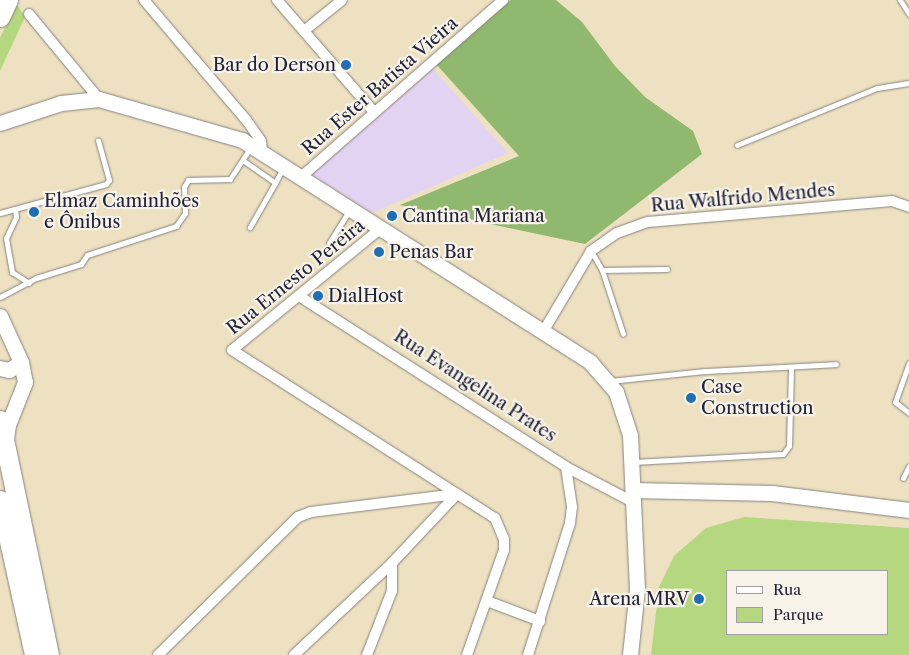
<!DOCTYPE html>
<meta charset="utf-8">
<style>
body{margin:0}
#map{position:relative;width:909px;height:655px;overflow:hidden;background:#ede1c2;font-family:"Libre Caslon Text",serif}
div>[style]{position:absolute}
.built>*{inset:0;background:#e3d3f2}
.green>*{inset:0;background:#b5d77f}
.forest>*{inset:0;background:#90b86e}
.roads{filter:drop-shadow(0 0 1px #88827e) drop-shadow(0 0 1px #88827e)}
.lane>*{height:5px;margin:-2.5px;padding:0 2.5px;transform-origin:2.5px;border-radius:2.5px;background:#fff}
.street>*{height:10px;margin:-5px;padding:0 5px;transform-origin:5px;border-radius:5px;background:#fff}
.secondary>*{height:15px;margin:-7.5px;padding:0 7.5px;transform-origin:7.5px;border-radius:7.5px;background:#fff}
.highway>*{height:19px;margin:-9.5px;padding:0 9.5px;transform-origin:9.5px;border-radius:9.5px;background:#fff}
.dots>*{width:14px;height:14px;translate:-50% -50%;box-sizing:border-box;border:2px solid #f7f3e8;border-radius:50%}
span{translate:-50% -50%;white-space:nowrap;text-align:center;line-height:1.15;-webkit-text-stroke:4.5px #f7f3e8;paint-order:stroke}
.poi-label{font-size:18px;color:#22223b}
.right{translate:-100% -50%;text-align:right}
.left{translate:0 -50%;text-align:left}
.street-label{font-size:18px;color:#22223b}
.legend{position:absolute;left:726px;top:570px;width:162px;height:65px;box-sizing:border-box;background:#f7f3e8;border:1px solid #a29fa3;margin:0;padding:6px 9px;list-style:none;font-size:15px;color:#22223b}
.legend li{display:flex;align-items:center;gap:10px;height:25px}
.legend b{width:25px;border:1px solid #a29fa3}
</style>
<div id="map">
<div class="built">
<i style="clip-path:polygon(431px 67px,508px 153px,372px 213px,311px 174px)"></i>
</div>
<div class="green">
<i style="clip-path:polygon(16px 3px,25px 17px,0 71px,0 38px)"></i>
<i style="clip-path:polygon(evenodd,744px 517px,909px 528px,909px 655px,651px 655px,659px 587px,674px 556px,706px 528px,744px 517px,728px 571px,888px 571px,888px 634px,728px 634px,728px 571px)"></i>
</div>
<div class="forest">
<i style="clip-path:polygon(511px 0,556px 0,582px 22px,615px 66px,645px 97px,693px 131px,702px 154px,585px 244px,400px 205px,519px 156px,436px 64px)"></i>
</div>
<div class="roads">
<div class="lane">
<i style="left:900px;top:0;width:17px;rotate:57deg"></i>
<i style="left:737px;top:145px;width:151px;rotate:-22.2deg"></i>
<i style="left:877px;top:88px;width:32px;rotate:-9deg"></i>
<i style="left:244px;top:161px;width:38px;rotate:35deg"></i>
<i style="left:275px;top:183px;width:51px;rotate:119.6deg"></i>
<i style="left:275px;top:183px;width:17px;rotate:-62deg"></i>
<i style="left:15px;top:209px;width:8px;rotate:83deg"></i>
<i style="left:16px;top:217px;width:23px;rotate:115deg"></i>
<i style="left:6px;top:238px;width:35px;rotate:80deg"></i>
<i style="left:12px;top:272px;width:20px;rotate:33deg"></i>
<i style="left:0;top:213px;width:110px;rotate:-15.3deg"></i>
<i style="left:106px;top:184px;width:5px;rotate:-53deg"></i>
<i style="left:109px;top:180px;width:41px;rotate:-105.4deg"></i>
<i style="left:329px;top:243px;width:39px;rotate:-58deg"></i>
<i style="left:591px;top:251px;width:22px;rotate:60deg"></i>
<i style="left:602px;top:270px;width:65px;rotate:-0.9deg"></i>
<i style="left:602px;top:270px;width:67px;rotate:71.8deg"></i>
<i style="left:0;top:297px;width:41px;rotate:-27.8deg"></i>
<i style="left:36px;top:278px;width:47px;rotate:-17.3deg"></i>
<i style="left:81px;top:264px;width:11px;rotate:-56deg"></i>
<i style="left:87px;top:255px;width:94px;rotate:-18deg"></i>
<i style="left:176px;top:226px;width:16px;rotate:-55deg"></i>
<i style="left:185px;top:213px;width:26px;rotate:-92deg"></i>
<i style="left:184px;top:187px;width:8px;rotate:-60deg"></i>
<i style="left:188px;top:180px;width:42px;rotate:-1.4deg"></i>
<i style="left:230px;top:179px;width:38px;rotate:-57deg"></i>
<i style="left:909px;top:363px;width:41px;rotate:109.7deg"></i>
<i style="left:895px;top:402px;width:18px;rotate:38deg"></i>
<i style="left:610px;top:381px;width:95px;rotate:-6.1deg"></i>
<i style="left:704px;top:371px;width:132px;rotate:-3deg"></i>
<i style="left:633px;top:462px;width:150px;rotate:-3.1deg"></i>
<i style="left:783px;top:454px;width:10px;rotate:-53deg"></i>
<i style="left:789px;top:446px;width:79px;rotate:-88.5deg"></i>
<i style="left:903px;top:478px;width:13px;rotate:-63deg"></i>
</div>
<div class="street">
<i style="left:144px;top:0;width:159px;rotate:49.6deg"></i>
<i style="left:247px;top:121px;width:24px;rotate:55deg"></i>
<i style="left:261px;top:141px;width:10px;rotate:84deg"></i>
<i style="left:277px;top:0;width:148px;rotate:49.1deg"></i>
<i style="left:29px;top:14px;width:110px;rotate:50.5deg"></i>
<i style="left:304px;top:31px;width:49px;rotate:-39.2deg"></i>
<i style="left:301px;top:177px;width:269px;rotate:-41.2deg"></i>
<i style="left:380px;top:229px;width:191px;rotate:140.7deg"></i>
<i style="left:232px;top:350px;width:312px;rotate:32.6deg"></i>
<i style="left:495px;top:518px;width:23px;rotate:67deg"></i>
<i style="left:504px;top:539px;width:11px;rotate:90deg"></i>
<i style="left:504px;top:550px;width:111px;rotate:109.4deg"></i>
<i style="left:299px;top:296px;width:317px;rotate:32.6deg"></i>
<i style="left:566px;top:467px;width:76px;rotate:27.6deg"></i>
<i style="left:543px;top:332px;width:94px;rotate:-59.3deg"></i>
<i style="left:591px;top:251px;width:32px;rotate:-35deg"></i>
<i style="left:617px;top:233px;width:33px;rotate:-20deg"></i>
<i style="left:648px;top:222px;width:245px;rotate:-4.9deg"></i>
<i style="left:892px;top:201px;width:18px;rotate:19deg"></i>
<i style="left:487px;top:601px;width:57px;rotate:20.7deg"></i>
<i style="left:158px;top:655px;width:197px;rotate:-44.6deg"></i>
<i style="left:298px;top:517px;width:14px;rotate:-21deg"></i>
<i style="left:311px;top:512px;width:147px;rotate:-7deg"></i>
<i style="left:294px;top:655px;width:134px;rotate:-43.2deg"></i>
<i style="left:367px;top:655px;width:69px;rotate:-68.7deg"></i>
<i style="left:392px;top:591px;width:28px;rotate:-90deg"></i>
<i style="left:392px;top:563px;width:95px;rotate:-46.7deg"></i>
<i style="left:528px;top:655px;width:139px;rotate:-72.3deg"></i>
<i style="left:570px;top:523px;width:16px;rotate:-83deg"></i>
<i style="left:572px;top:507px;width:40px;rotate:-98.5deg"></i>
</div>
<div class="secondary">
<i style="left:0;top:123px;width:64px;rotate:-18.2deg"></i>
<i style="left:61px;top:103px;width:38px;rotate:-6deg"></i>
<i style="left:99px;top:99px;width:149px;rotate:16deg"></i>
<i style="left:242px;top:140px;width:413px;rotate:32.5deg"></i>
<i style="left:590px;top:362px;width:40px;rotate:49deg"></i>
<i style="left:616px;top:392px;width:45px;rotate:72deg"></i>
<i style="left:630px;top:435px;width:154px;rotate:87.4deg"></i>
<i style="left:637px;top:589px;width:66px;rotate:96.1deg"></i>
<i style="left:0;top:316px;width:51px;rotate:65.5deg"></i>
<i style="left:21px;top:362px;width:20px;rotate:79deg"></i>
<i style="left:25px;top:382px;width:46px;rotate:111.6deg"></i>
<i style="left:8px;top:425px;width:15px;rotate:98deg"></i>
<i style="left:0;top:368px;width:9px;rotate:13deg"></i>
<i style="left:9px;top:370px;width:14px;rotate:-34deg"></i>
<i style="left:633px;top:490px;width:139px;rotate:1.2deg"></i>
<i style="left:772px;top:493px;width:138px;rotate:7.1deg"></i>
</div>
<div class="highway">
<i style="left:0;top:17px;width:19px;rotate:-65deg"></i>
<i style="left:0;top:420px;width:240px;rotate:78.2deg"></i>
<i style="left:0;top:500px;width:159px;rotate:77.6deg"></i>
</div>
</div>
<div class="dots">
<i style="left:346px;top:65px;background:#1f6fb2"></i>
<i style="left:34px;top:212px;background:#1f6fb2"></i>
<i style="left:392px;top:216px;background:#1f6fb2"></i>
<i style="left:379px;top:252px;background:#1f6fb2"></i>
<i style="left:318px;top:296px;background:#1f6fb2"></i>
<i style="left:691px;top:398px;background:#1f6fb2"></i>
<i style="left:699px;top:599px;background:#1f6fb2"></i>
</div>
<div class="poi-label">
<span class="right" style="left:336px;top:65px">Bar do Derson</span>
<span class="left" style="left:44px;top:212px">Elmaz Caminhões<br>e Ônibus</span>
<span class="left" style="left:402px;top:216px">Cantina Mariana</span>
<span class="left" style="left:389px;top:252px">Penas Bar</span>
<span class="left" style="left:328px;top:296px">DialHost</span>
<span class="left" style="left:701px;top:398px">Case<br>Construction</span>
<span class="right" style="left:689px;top:599px">Arena MRV</span>
</div>
<div class="street-label">
<span style="left:380px;top:86px;rotate:-41deg">Rua Ester Batista Vieira</span>
<span style="left:743px;top:198px;rotate:-5deg">Rua Walfrido Mendes</span>
<span style="left:296px;top:277px;rotate:-39deg">Rua Ernesto Pereira</span>
<span style="left:475px;top:386px;rotate:33deg">Rua Evangelina Prates</span>
</div>
<ul class="legend">
<li><b style="height:6px;background:#fff"></b>Rua</li>
<li><b style="height:14px;background:#b5d77f"></b>Parque</li>
</ul>
</div>
